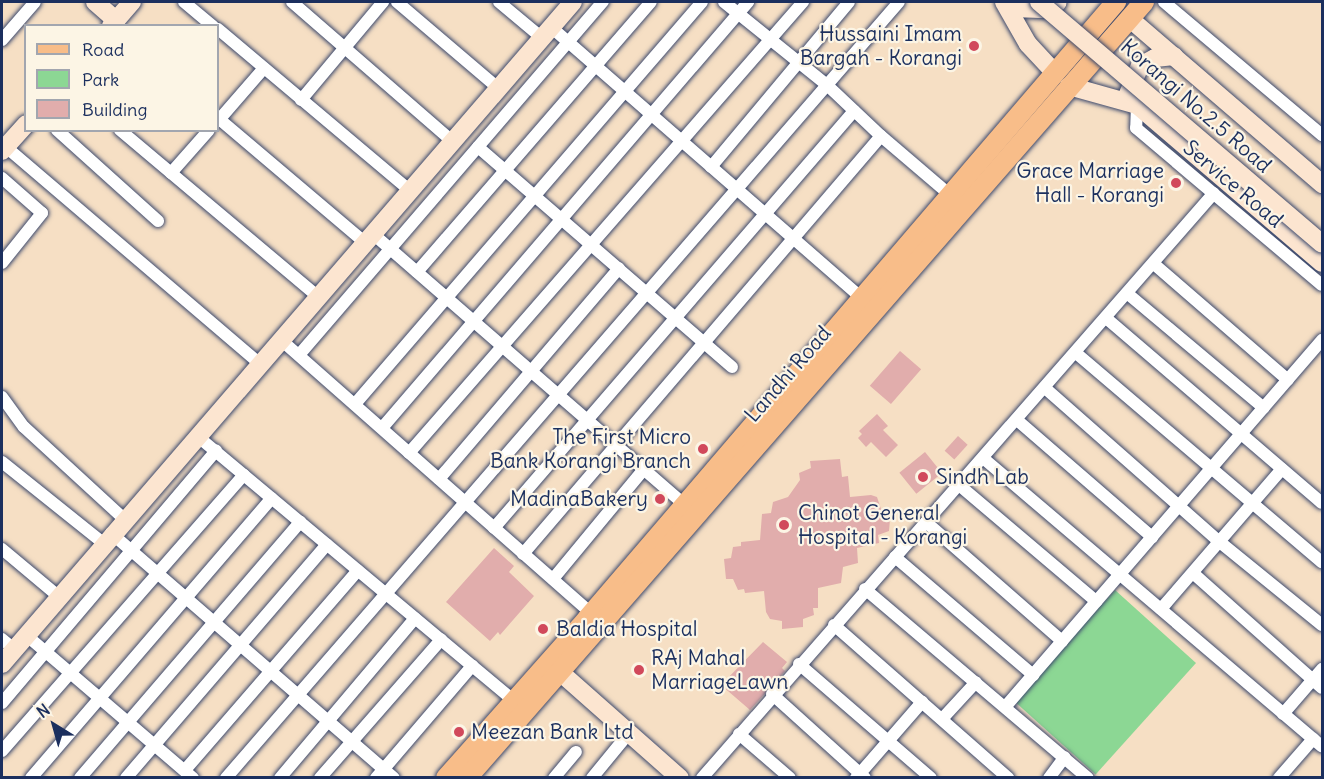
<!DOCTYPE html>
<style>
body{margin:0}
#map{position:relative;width:1324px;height:779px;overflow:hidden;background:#f6dfc4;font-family:Delius,sans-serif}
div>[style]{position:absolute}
.green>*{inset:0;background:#8cd794;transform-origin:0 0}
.building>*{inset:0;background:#e1adac;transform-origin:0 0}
.roads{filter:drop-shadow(0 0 2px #3c496d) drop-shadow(0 0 2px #3c496d)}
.street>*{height:12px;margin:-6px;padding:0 6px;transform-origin:6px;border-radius:6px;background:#fff}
.secondary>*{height:18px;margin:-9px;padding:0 9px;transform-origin:9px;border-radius:9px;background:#fce5d0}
.primary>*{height:20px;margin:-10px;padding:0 10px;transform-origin:10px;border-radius:10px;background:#f8bd89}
.bridges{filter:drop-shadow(0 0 2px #3c496d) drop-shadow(0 0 2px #3c496d)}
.secondary-bridge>*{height:18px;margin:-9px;padding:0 9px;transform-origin:9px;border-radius:9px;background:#fce5d0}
.dots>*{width:16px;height:16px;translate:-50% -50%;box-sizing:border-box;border:3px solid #fcf5e5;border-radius:50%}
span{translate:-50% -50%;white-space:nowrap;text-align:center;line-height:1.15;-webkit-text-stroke:4.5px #fcf5e5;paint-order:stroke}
.poi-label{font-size:21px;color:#1b2f5e}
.right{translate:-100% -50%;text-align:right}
.left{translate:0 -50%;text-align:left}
.street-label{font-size:21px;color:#1b2f5e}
.frame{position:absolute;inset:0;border:3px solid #1b2f5e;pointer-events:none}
.legend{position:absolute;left:24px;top:24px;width:195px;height:108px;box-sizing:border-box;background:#fcf5e5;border:2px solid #a2a6af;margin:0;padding:8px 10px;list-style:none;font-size:18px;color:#1b2f5e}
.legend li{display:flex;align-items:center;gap:12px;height:30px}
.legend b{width:30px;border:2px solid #a2a6af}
.north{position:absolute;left:24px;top:695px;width:60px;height:60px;-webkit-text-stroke:4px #fcf5e5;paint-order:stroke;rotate:323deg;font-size:16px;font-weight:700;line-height:24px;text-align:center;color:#1b2f5e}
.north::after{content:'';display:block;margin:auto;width:21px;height:27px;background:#1b2f5e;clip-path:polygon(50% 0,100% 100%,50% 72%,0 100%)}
</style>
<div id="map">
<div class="green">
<i style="left:1115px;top:590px;width:109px;height:150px;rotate:42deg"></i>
</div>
<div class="building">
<i style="left:900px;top:351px;width:28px;height:46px;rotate:41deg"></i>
<i style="clip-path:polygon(877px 414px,888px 426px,883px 430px,898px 445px,886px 457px,871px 442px,866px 447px,858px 438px,862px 434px,859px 431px)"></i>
<i style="left:958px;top:436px;width:13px;height:20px;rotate:42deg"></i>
<i style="left:925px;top:452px;width:27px;height:33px;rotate:51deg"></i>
<i style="clip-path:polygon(840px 459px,842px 477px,848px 476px,850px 497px,871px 495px,877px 497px,881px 509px,891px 508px,889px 531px,878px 535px,879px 543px,857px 548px,858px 563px,843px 567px,841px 583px,818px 588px,818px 608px,813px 608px,814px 615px,803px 619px,803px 627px,782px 629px,782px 621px,770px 619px,766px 612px,764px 591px,745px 593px,744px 589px,738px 590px,733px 579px,726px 579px,724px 559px,731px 558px,733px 547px,741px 546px,741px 542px,760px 540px,762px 514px,771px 513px,773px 502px,788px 497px,800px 480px,799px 473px,811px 468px,810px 461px)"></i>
<i style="clip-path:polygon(494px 548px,514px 566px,509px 572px,534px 596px,500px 635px,498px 632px,490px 641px,446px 602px)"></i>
<i style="clip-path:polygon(763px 642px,787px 662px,782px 668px,785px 671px,750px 710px,721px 685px)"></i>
</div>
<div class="roads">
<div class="street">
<i style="left:184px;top:2px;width:38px;rotate:40deg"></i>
<i style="left:292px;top:2px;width:212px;rotate:41deg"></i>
<i style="left:397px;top:2px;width:133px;rotate:40.4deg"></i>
<i style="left:499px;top:2px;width:56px;rotate:39.9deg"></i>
<i style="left:724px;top:2px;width:132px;rotate:38.9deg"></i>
<i style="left:827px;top:85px;width:74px;rotate:43.4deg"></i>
<i style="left:1164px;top:2px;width:207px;rotate:40.1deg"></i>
<i style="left:551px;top:27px;width:413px;rotate:41.1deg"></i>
<i style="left:218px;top:29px;width:250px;rotate:40.1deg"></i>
<i style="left:2px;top:40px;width:50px;rotate:-49deg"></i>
<i style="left:301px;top:100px;width:128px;rotate:-50.1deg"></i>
<i style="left:1137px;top:105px;width:23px;rotate:92deg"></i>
<i style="left:1136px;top:128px;width:243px;rotate:40.2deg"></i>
<i style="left:218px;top:118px;width:192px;rotate:40.3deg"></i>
<i style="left:218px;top:121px;width:70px;rotate:-49deg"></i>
<i style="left:57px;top:130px;width:136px;rotate:42deg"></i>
<i style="left:120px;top:130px;width:258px;rotate:40.1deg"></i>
<i style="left:6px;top:147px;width:333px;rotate:40.5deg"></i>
<i style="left:478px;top:147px;width:336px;rotate:40.9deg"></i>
<i style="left:711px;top:167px;width:215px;rotate:-50.1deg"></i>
<i style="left:171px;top:173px;width:57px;rotate:-48.5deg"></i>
<i style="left:2px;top:178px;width:53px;rotate:41.2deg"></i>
<i style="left:42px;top:213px;width:64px;rotate:128.7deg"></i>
<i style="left:372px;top:233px;width:415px;rotate:41deg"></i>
<i style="left:1154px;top:264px;width:177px;rotate:40.9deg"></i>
<i style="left:417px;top:272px;width:357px;rotate:-49.1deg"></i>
<i style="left:1128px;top:294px;width:177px;rotate:40deg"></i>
<i style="left:1106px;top:318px;width:284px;rotate:40.6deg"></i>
<i style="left:280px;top:339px;width:416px;rotate:41.4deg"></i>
<i style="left:1076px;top:353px;width:323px;rotate:40.4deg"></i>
<i style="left:299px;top:355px;width:466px;rotate:-49.3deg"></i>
<i style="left:1045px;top:388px;width:235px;rotate:41.4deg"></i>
<i style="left:1221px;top:543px;width:130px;rotate:39.1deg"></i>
<i style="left:2px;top:397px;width:37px;rotate:54deg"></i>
<i style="left:24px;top:427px;width:134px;rotate:42.6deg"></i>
<i style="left:355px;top:404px;width:531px;rotate:-49.2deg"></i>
<i style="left:1017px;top:420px;width:179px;rotate:40.9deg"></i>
<i style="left:382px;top:428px;width:562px;rotate:-49.33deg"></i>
<i style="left:196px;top:435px;width:415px;rotate:39.9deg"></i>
<i style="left:409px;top:453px;width:599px;rotate:-48.86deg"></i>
<i style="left:983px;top:458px;width:445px;rotate:40.4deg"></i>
<i style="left:2px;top:462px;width:129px;rotate:38.7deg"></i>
<i style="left:439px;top:479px;width:277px;rotate:-49.5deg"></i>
<i style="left:959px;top:485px;width:180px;rotate:40.3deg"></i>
<i style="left:926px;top:522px;width:181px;rotate:41.2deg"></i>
<i style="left:494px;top:528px;width:551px;rotate:-49.2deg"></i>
<i style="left:111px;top:533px;width:374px;rotate:40.9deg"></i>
<i style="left:2px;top:549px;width:73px;rotate:40deg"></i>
<i style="left:523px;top:554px;width:550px;rotate:-49.42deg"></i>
<i style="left:881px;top:136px;width:91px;rotate:40.5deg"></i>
<i style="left:895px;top:557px;width:182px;rotate:40.5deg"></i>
<i style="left:1194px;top:574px;width:171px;rotate:41.7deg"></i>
<i style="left:553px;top:579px;width:143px;rotate:-50.4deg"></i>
<i style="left:865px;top:589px;width:292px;rotate:40.3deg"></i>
<i style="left:1161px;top:609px;width:185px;rotate:-49.2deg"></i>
<i style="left:834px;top:625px;width:232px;rotate:41.3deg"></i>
<i style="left:26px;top:635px;width:220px;rotate:40.6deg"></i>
<i style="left:2px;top:639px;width:16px;rotate:40deg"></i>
<i style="left:799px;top:664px;width:174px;rotate:40.8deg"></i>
<i style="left:772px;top:694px;width:125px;rotate:42.1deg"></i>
<i style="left:2px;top:703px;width:331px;rotate:-49.7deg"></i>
<i style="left:1006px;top:706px;width:484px;rotate:-49.2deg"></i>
<i style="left:1283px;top:714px;width:60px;rotate:-49.1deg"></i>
<i style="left:942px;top:719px;width:50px;rotate:-47.4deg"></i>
<i style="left:739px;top:734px;width:67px;rotate:40.8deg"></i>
<i style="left:2px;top:751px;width:367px;rotate:-48.8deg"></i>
<i style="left:185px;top:770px;width:264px;rotate:-49.1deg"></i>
<i style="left:31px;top:778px;width:369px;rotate:-49.3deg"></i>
<i style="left:80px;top:778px;width:338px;rotate:-49.3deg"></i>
<i style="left:126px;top:778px;width:308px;rotate:-49.3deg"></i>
<i style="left:226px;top:778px;width:1027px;rotate:-49.07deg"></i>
<i style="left:280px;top:778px;width:209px;rotate:-49.8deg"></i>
<i style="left:320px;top:778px;width:184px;rotate:-48.8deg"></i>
<i style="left:376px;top:778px;width:148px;rotate:-49.4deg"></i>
<i style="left:554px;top:778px;width:34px;rotate:-50deg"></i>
<i style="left:592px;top:778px;width:58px;rotate:-50.6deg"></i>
<i style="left:702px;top:778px;width:777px;rotate:-48.81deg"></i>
<i style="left:856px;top:778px;width:101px;rotate:-49deg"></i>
<i style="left:1049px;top:778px;width:26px;rotate:-53deg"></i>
<i style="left:1279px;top:778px;width:52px;rotate:-48.9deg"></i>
</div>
<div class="secondary">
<i style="left:95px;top:2px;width:28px;rotate:41deg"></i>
<i style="left:1004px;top:2px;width:48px;rotate:60.3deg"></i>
<i style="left:1028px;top:44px;width:38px;rotate:47deg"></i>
<i style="left:1011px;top:8px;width:30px;rotate:2deg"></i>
<i style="left:1041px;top:9px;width:18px;rotate:-22deg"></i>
<i style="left:1129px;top:18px;width:255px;rotate:40.7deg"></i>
<i style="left:111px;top:26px;width:32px;rotate:-49deg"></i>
<i style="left:1069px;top:86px;width:71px;rotate:15.6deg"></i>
<i style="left:1137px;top:105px;width:243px;rotate:40.5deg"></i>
<i style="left:1128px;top:94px;width:30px;rotate:-67deg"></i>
<i style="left:1140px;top:66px;width:17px;rotate:-28deg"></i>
<i style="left:1155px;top:58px;width:19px;rotate:-6deg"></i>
<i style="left:2px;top:151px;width:36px;rotate:-48deg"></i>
<i style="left:2px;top:664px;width:874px;rotate:-49.22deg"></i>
<i style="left:560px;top:672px;width:160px;rotate:41.5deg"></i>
</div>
<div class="primary">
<i style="left:446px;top:778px;width:213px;rotate:-48.4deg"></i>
<i style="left:587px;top:619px;width:813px;rotate:-49.39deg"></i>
<i style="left:467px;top:778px;width:1030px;rotate:-48.9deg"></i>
</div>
</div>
<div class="bridges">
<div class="secondary-bridge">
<i style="left:1039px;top:2px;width:372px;rotate:40.5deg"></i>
</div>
</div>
<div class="dots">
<i style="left:974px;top:46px;background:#d1495b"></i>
<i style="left:1176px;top:183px;background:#d1495b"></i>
<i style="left:703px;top:449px;background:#d1495b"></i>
<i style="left:923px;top:477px;background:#d1495b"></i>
<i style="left:660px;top:499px;background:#d1495b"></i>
<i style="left:784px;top:525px;background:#d1495b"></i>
<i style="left:543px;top:629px;background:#d1495b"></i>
<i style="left:639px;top:670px;background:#d1495b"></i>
<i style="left:459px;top:732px;background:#d1495b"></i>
</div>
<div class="poi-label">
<span class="right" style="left:962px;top:46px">Hussaini Imam<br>Bargah - Korangi</span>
<span class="right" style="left:1164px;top:183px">Grace Marriage<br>Hall - Korangi</span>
<span class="right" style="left:691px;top:449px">The First Micro<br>Bank Korangi Branch</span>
<span class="left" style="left:936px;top:477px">Sindh Lab</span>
<span class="right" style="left:648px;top:499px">MadinaBakery</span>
<span class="left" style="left:798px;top:525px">Chinot General<br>Hospital - Korangi</span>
<span class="left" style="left:556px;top:629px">Baldia Hospital</span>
<span class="left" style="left:651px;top:670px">RAj Mahal<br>MarriageLawn</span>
<span class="left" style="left:471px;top:732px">Meezan Bank Ltd</span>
</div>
<div class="street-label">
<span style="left:1196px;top:106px;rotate:41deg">Korangi No.2.5 Road</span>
<span style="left:1233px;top:184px;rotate:40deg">Service Road</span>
<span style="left:788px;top:374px;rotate:-49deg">Landhi Road</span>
</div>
<div class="frame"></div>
<ul class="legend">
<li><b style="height:8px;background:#f8bd89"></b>Road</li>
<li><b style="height:16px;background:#8cd794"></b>Park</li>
<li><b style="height:16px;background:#e1adac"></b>Building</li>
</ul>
<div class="north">N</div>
</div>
